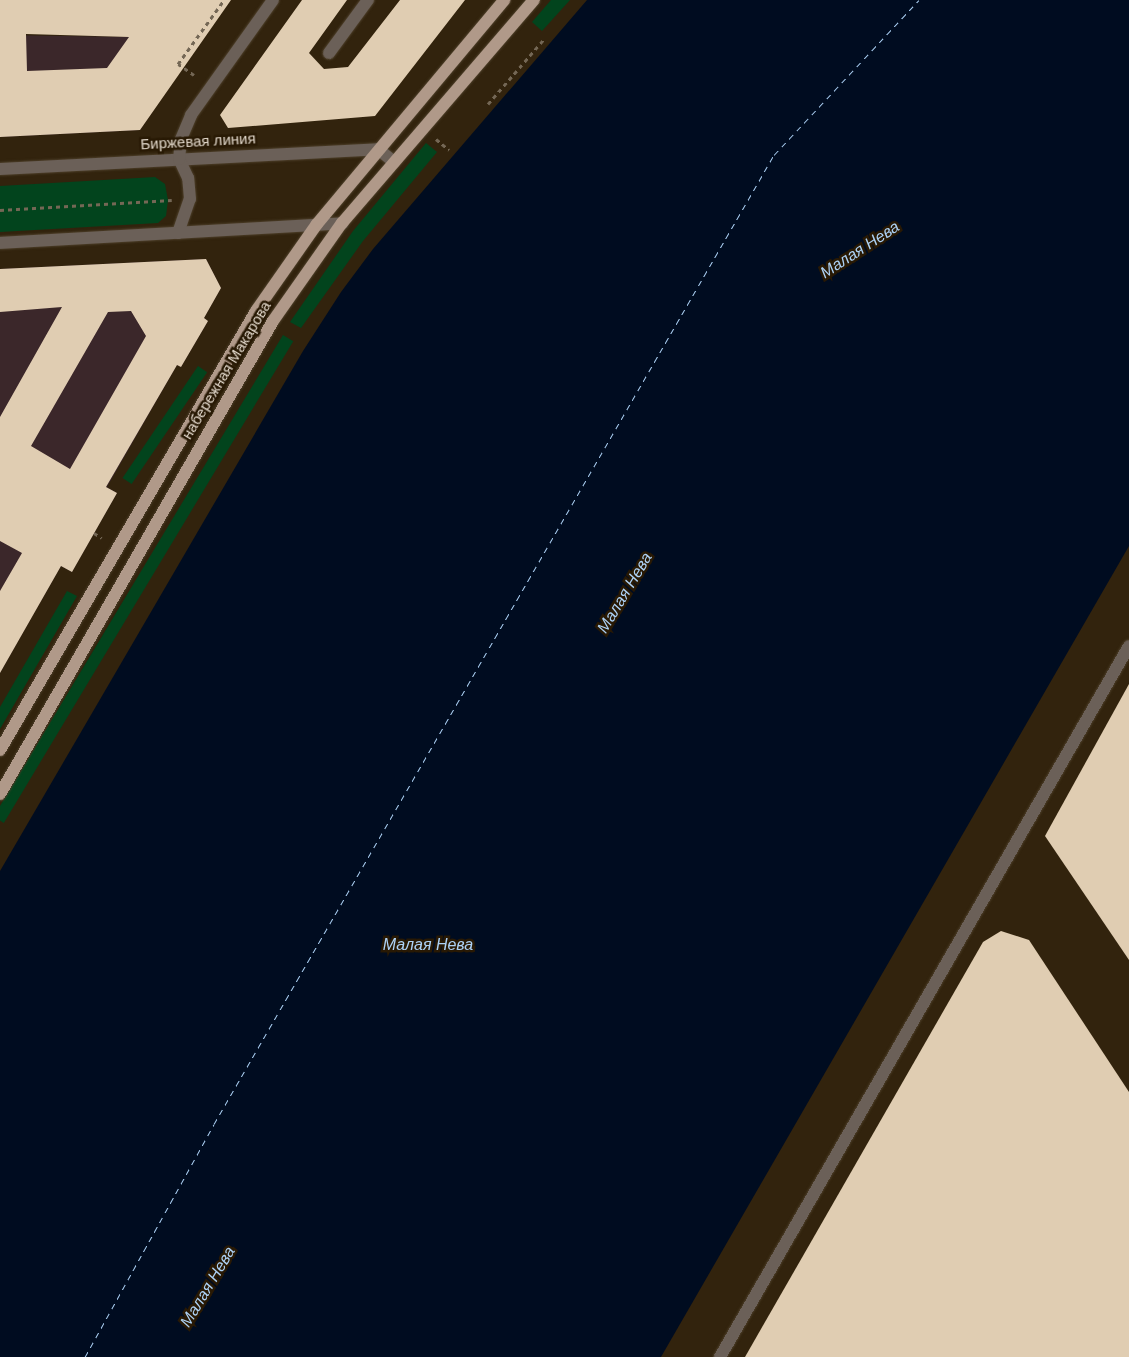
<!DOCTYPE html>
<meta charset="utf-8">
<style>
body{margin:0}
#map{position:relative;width:1129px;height:1357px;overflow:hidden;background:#32230d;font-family:Helvetica,sans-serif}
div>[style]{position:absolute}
.education>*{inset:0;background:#3b272a}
.green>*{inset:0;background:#02441d;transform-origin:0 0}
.water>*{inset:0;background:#000c20}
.ferry>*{height:1px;margin-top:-0.5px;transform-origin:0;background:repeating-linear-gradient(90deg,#add2f6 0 6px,transparent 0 11px)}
.building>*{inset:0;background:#e0cdb2}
.path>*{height:3px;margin-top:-1.5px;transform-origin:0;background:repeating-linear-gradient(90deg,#746755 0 4px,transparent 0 8px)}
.roads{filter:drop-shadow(0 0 1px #4e402b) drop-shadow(0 0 1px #4e402b)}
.minor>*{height:12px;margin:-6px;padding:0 6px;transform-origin:6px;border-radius:6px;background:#6b6058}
.major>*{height:12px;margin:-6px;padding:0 6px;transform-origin:6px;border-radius:6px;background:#b09989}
span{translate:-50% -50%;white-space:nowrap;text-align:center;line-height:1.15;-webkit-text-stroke:5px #281904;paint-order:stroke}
.street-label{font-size:15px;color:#e2d8cb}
.water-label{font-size:16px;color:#add2f6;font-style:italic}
</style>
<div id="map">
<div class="education">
<i style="clip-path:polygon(0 35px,129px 37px,179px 73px,140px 130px,0 137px)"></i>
<i style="clip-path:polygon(206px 259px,221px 288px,204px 318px,208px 321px,181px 367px,177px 365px,107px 487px,117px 493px,72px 572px,61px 566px,0 673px,0 269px)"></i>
</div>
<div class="green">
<i style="clip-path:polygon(551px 0,570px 0,542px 31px,532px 22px)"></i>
<i style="clip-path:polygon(426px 143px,437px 152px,363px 241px,301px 328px,290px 322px,353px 231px)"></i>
<i style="clip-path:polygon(155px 177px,165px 184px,168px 200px,166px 216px,158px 223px,0 232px,0 186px)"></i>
<i style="left:283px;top:335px;width:12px;height:562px;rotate:31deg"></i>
<i style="left:198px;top:366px;width:11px;height:135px;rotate:34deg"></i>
<i style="clip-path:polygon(67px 591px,77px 596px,0 729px,0 707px)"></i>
</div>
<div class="water">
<i style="clip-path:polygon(587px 0,1129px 0,1129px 546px,661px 1357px,0 1357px,0 871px,303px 351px,341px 292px,373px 249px)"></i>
</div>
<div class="ferry">
<i style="left:85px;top:1357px;width:266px;rotate:-61deg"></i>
<i style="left:214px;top:1124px;width:1119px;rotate:-59.98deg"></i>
<i style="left:774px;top:155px;width:212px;rotate:-46.9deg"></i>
</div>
<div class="building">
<i style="clip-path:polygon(evenodd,0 0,231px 0,140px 130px,0 137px,0 0,26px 34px,129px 37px,107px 68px,27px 71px,26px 34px)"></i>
<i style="clip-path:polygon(302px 0,347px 0,309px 53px,324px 69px,348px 67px,400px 0,465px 0,375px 116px,228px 128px,220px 115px)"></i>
<i style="clip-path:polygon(evenodd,206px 259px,221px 288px,204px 318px,208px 321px,181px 367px,177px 365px,106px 487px,117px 493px,72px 572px,61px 566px,0 673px,0 591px,22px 553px,0 541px,0 417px,62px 307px,0 312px,0 269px,206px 259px,131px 311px,146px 336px,70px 469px,31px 446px,108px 312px,131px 311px)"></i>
<i style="clip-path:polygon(1129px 684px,1129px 960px,1045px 836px)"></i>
<i style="clip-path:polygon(1001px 931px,1029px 940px,1129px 1092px,1129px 1357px,745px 1357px,983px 942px)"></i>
</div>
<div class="path">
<i style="left:194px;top:75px;width:19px;rotate:-145deg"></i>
<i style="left:178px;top:64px;width:79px;rotate:-54.3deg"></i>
<i style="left:488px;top:104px;width:87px;rotate:-49.2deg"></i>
<i style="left:436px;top:139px;width:17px;rotate:40deg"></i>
<i style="left:0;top:210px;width:172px;rotate:-3.3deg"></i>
<i style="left:94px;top:533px;width:9px;rotate:32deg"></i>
</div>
<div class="roads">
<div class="minor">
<i style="left:329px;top:53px;width:66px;rotate:-53.7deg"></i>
<i style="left:0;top:169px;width:379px;rotate:-3deg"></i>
<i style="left:378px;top:149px;width:21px;rotate:39deg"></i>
<i style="left:178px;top:233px;width:36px;rotate:-71deg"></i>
<i style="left:190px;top:199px;width:21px;rotate:-95deg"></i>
<i style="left:188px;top:178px;width:21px;rotate:-115deg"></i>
<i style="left:179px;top:159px;width:20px;rotate:-84deg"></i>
<i style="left:181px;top:139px;width:26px;rotate:-67deg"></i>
<i style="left:191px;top:115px;width:141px;rotate:-54.5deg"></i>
<i style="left:0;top:243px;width:343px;rotate:-3.3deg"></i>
<i style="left:720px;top:1357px;width:820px;rotate:-60.09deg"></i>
</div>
<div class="major">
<i style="left:0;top:750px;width:508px;rotate:-59.75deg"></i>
<i style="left:256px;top:311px;width:106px;rotate:-55deg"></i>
<i style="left:317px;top:224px;width:292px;rotate:-50.1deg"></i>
<i style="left:0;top:794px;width:546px;rotate:-60.01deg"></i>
<i style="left:273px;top:321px;width:120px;rotate:-54.9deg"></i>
<i style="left:342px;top:223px;width:294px;rotate:-49.3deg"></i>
</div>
</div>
<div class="street-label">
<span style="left:198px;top:141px;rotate:-3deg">Биржевая линия</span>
<span style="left:226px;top:370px;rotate:-59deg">набережная Макарова</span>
</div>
<div class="water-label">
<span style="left:860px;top:250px;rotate:-33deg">Малая Нева</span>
<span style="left:625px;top:593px;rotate:-59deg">Малая Нева</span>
<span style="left:428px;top:945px">Малая Нева</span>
<span style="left:208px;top:1287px;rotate:-59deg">Малая Нева</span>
</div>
</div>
